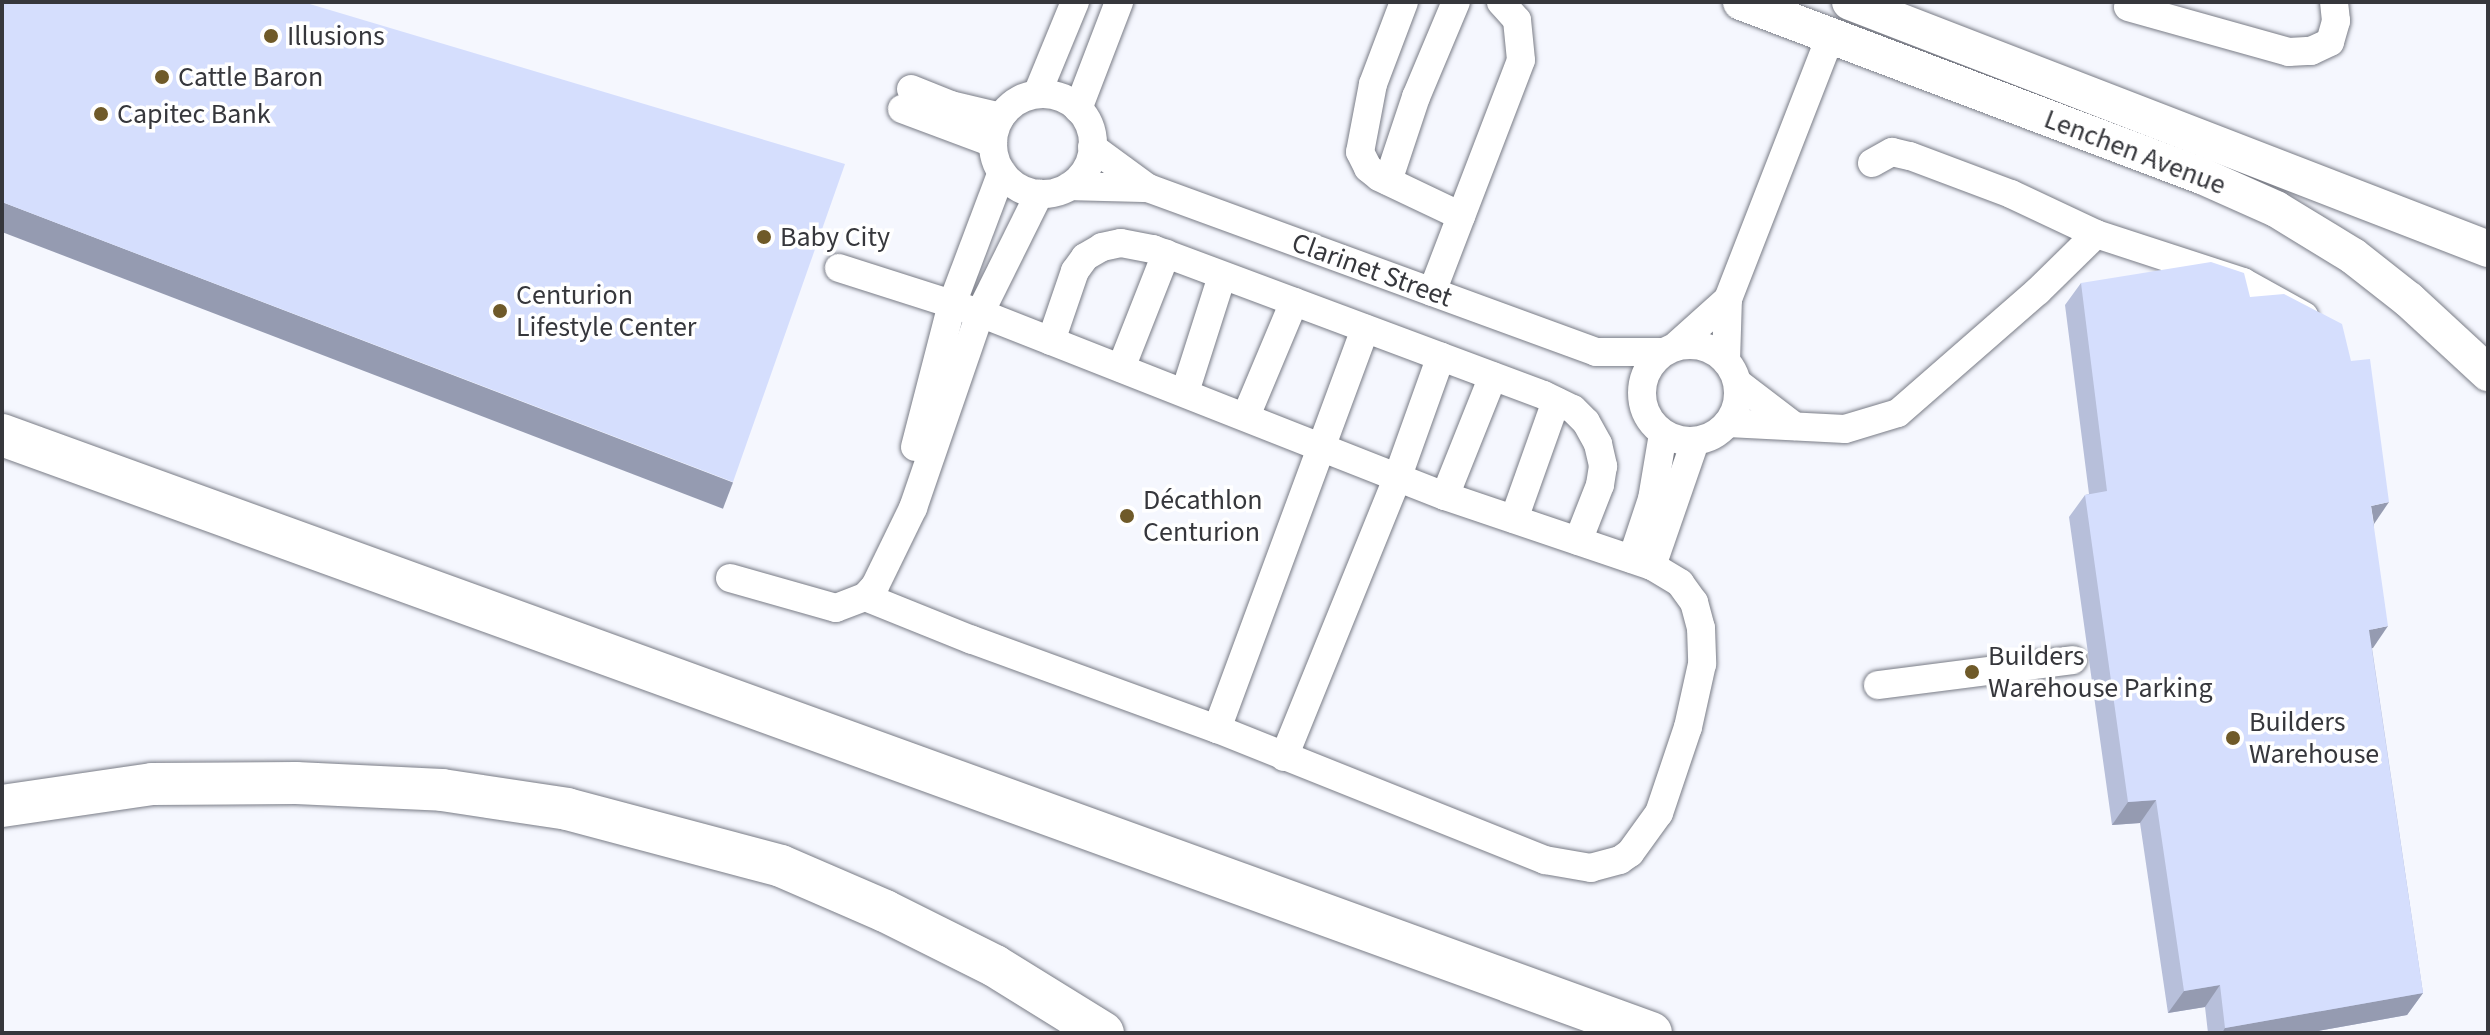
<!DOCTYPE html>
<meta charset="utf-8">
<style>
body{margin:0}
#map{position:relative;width:2490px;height:1035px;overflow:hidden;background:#f5f7fe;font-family:"Source Sans 3",sans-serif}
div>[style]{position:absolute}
.roads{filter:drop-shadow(0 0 2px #797c86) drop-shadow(0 0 2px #797c86)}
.minor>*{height:28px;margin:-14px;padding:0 14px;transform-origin:14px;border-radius:14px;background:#fff}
.minor>.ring{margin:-14px;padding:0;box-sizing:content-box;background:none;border:28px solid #fff;border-radius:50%}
.major>*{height:36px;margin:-18px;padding:0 18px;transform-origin:18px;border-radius:18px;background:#fff}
.highway>*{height:42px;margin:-21px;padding:0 21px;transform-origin:21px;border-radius:21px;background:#fff}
.wall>*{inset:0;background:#b7bfda}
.shaded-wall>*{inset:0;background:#959bb1;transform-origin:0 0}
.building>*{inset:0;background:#d5defd}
.dots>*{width:22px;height:22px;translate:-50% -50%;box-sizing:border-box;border:4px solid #fff;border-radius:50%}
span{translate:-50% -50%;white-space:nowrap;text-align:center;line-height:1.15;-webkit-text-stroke:7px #fff;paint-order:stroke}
.poi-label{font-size:28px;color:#36373c}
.left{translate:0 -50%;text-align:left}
.street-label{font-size:28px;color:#36373c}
.frame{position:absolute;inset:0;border:4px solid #36373c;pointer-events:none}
</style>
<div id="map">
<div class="roads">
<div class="minor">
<i style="left:1404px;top:2px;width:88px;rotate:110.7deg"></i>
<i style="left:1373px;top:84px;width:69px;rotate:100.8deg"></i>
<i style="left:1360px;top:152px;width:18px;rotate:63deg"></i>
<i style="left:1368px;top:168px;width:14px;rotate:39deg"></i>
<i style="left:1379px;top:177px;width:91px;rotate:25.4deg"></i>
<i style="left:2128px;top:7px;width:167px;rotate:15.6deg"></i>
<i style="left:2289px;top:52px;width:22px;rotate:-3deg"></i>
<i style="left:2311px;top:51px;width:21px;rotate:-25deg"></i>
<i style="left:2330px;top:42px;width:22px;rotate:-74deg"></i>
<i style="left:2336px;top:21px;width:19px;rotate:-96deg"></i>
<i style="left:911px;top:89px;width:43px;rotate:21.8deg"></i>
<i style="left:951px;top:105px;width:51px;rotate:13.5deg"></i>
<i style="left:1037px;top:94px;width:100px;rotate:-67.6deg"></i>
<i class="ring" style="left:993px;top:94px;width:72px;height:72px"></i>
<i style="left:902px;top:109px;width:97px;rotate:20.5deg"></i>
<i style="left:1078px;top:109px;width:115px;rotate:-69deg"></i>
<i style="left:1092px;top:147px;width:69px;rotate:36.2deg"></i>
<i style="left:1148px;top:188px;width:477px;rotate:20.1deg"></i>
<i style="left:1596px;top:352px;width:67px"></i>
<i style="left:1872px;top:163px;width:23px;rotate:-29deg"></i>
<i style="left:1892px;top:152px;width:18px;rotate:13deg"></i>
<i style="left:1910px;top:156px;width:108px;rotate:20.6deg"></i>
<i style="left:2011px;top:194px;width:94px;rotate:25.2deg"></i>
<i style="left:2096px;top:234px;width:155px;rotate:18.1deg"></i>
<i style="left:2243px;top:282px;width:70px;rotate:29.1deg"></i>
<i style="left:1388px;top:181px;width:89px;rotate:-71.6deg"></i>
<i style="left:1416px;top:97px;width:103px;rotate:-67.2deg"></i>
<i style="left:1070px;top:186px;width:78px;rotate:1.5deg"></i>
<i style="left:839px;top:268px;width:148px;rotate:17.7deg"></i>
<i style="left:980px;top:313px;width:500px;rotate:21.5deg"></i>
<i style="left:1445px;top:496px;width:219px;rotate:18.7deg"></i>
<i style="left:1652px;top:566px;width:33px;rotate:31deg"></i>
<i style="left:1680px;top:583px;width:24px;rotate:54deg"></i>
<i style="left:1694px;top:602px;width:27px;rotate:75deg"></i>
<i style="left:1701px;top:628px;width:36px;rotate:88deg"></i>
<i style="left:1702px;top:664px;width:65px;rotate:102.5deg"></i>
<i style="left:1688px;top:727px;width:91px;rotate:108.6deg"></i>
<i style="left:1659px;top:813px;width:49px;rotate:125.9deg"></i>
<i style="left:1630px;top:853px;width:12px;rotate:145deg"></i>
<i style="left:1620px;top:860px;width:30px;rotate:165deg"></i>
<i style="left:1591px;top:868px;width:47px;rotate:-170.1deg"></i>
<i style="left:1545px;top:860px;width:353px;rotate:-158.2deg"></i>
<i style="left:1217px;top:729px;width:261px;rotate:-160deg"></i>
<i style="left:972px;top:640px;width:115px;rotate:-158.1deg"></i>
<i style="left:1432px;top:292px;width:248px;rotate:-69deg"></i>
<i style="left:1521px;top:60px;width:40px;rotate:-95.7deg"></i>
<i style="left:1517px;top:20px;width:24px;rotate:-132deg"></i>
<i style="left:1051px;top:341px;width:74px;rotate:-71.1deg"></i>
<i style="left:1075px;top:271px;width:17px;rotate:-54deg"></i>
<i style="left:1085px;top:257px;width:20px;rotate:-30deg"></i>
<i style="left:1102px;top:247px;width:19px;rotate:-12deg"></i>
<i style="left:1121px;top:243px;width:33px;rotate:11deg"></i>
<i style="left:1153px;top:249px;width:417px;rotate:20.5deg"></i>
<i style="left:1544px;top:395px;width:32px;rotate:26deg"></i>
<i style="left:1573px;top:409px;width:18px;rotate:45deg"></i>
<i style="left:1586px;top:422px;width:25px;rotate:61deg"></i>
<i style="left:1598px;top:444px;width:23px;rotate:77deg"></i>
<i style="left:1603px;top:466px;width:19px;rotate:99deg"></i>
<i style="left:1600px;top:485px;width:60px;rotate:111.4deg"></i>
<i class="ring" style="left:1642px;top:345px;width:68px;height:68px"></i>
<i style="left:1677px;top:345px;width:69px;rotate:-42deg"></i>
<i style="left:1726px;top:361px;width:62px;rotate:-88.2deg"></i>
<i style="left:1728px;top:299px;width:281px;rotate:-68.7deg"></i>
<i style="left:1121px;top:368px;width:123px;rotate:-68.5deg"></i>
<i style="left:1738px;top:383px;width:71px;rotate:37.5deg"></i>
<i style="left:1185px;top:392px;width:122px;rotate:-72.3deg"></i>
<i style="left:1246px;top:416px;width:124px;rotate:-67.2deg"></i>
<i style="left:1728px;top:423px;width:117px;rotate:2.9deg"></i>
<i style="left:1845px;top:429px;width:55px;rotate:-16.8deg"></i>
<i style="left:1898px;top:413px;width:186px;rotate:-41.1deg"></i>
<i style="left:2038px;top:291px;width:81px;rotate:-44.5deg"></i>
<i style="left:915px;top:447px;width:148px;rotate:-75.5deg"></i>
<i style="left:952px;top:304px;width:141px;rotate:-69.3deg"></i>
<i style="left:1445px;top:496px;width:129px;rotate:-68.2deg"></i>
<i style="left:1514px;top:519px;width:125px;rotate:-70.4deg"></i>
<i style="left:1632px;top:559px;width:63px;rotate:-71.6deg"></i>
<i style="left:1652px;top:499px;width:66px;rotate:-80.4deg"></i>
<i style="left:1652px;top:566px;width:131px;rotate:-70.9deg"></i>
<i style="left:730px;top:578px;width:110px;rotate:15.8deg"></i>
<i style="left:836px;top:608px;width:31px;rotate:-21deg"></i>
<i style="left:865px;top:597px;width:15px;rotate:-48deg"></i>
<i style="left:875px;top:586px;width:87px;rotate:-64deg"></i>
<i style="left:913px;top:508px;width:206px;rotate:-71deg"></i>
<i style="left:980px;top:313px;width:133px;rotate:-63.6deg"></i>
<i style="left:1878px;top:685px;width:196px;rotate:-7.3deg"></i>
<i style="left:1217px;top:729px;width:427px;rotate:-69.7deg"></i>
<i style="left:1284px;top:757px;width:303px;rotate:-67.9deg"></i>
<i style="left:1398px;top:476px;width:127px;rotate:-70.3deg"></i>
</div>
<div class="major">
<i style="left:1741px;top:2px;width:493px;rotate:20.7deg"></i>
<i style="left:2202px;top:176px;width:81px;rotate:24deg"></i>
<i style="left:2276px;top:209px;width:90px;rotate:31.4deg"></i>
<i style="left:2353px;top:256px;width:71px;rotate:38.2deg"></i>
<i style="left:2409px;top:300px;width:108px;rotate:42.7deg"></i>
<i style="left:1850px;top:2px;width:684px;rotate:21.16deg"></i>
</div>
<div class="highway">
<i style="left:2px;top:435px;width:1754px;rotate:19.93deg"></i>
<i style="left:2px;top:806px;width:152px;rotate:-8.3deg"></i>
<i style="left:152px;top:784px;width:144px;rotate:-0.4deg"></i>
<i style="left:296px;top:783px;width:146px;rotate:2.7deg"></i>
<i style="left:442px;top:790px;width:126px;rotate:8.6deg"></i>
<i style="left:567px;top:809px;width:221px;rotate:14.9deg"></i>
<i style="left:781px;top:866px;width:113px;rotate:23.4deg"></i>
<i style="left:885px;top:911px;width:123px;rotate:26.6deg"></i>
<i style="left:995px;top:966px;width:127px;rotate:31.8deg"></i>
</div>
</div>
<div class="wall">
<i style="clip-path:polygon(2081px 283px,2250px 297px,2374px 524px,2372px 648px,2423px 993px,2407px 1015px,2307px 1033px,2208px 1033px,2205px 1007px,2168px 1013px,2140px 823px,2112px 825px,2069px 517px,2085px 495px,2089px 494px,2065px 305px)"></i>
</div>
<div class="shaded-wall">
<i style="left:2px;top:202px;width:783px;height:28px;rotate:21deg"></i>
<i style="clip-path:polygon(2389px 502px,2374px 524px,2371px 506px)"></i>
<i style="clip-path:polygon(2388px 626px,2373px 648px,2354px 652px,2369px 630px)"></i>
<i style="clip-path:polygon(2156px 800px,2140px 823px,2112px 825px,2128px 802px)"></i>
<i style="clip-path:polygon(2220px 985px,2205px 1007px,2168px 1013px,2184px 991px)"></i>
<i style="clip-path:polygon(2423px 993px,2407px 1015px,2307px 1033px,2222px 1033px,2225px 1028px)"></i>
</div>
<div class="building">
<i style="clip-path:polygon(2px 2px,303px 2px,845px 164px,733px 482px,2px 202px)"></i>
<i style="clip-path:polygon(2211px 262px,2244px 273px,2250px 297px,2284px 294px,2342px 324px,2351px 361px,2370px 359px,2389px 502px,2371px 506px,2388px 626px,2369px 630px,2423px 993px,2225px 1028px,2220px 985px,2184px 991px,2156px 800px,2128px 802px,2085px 495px,2107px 491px,2081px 283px)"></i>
</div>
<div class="dots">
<i style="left:271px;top:36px;background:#6f5a29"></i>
<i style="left:162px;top:77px;background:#6f5a29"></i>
<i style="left:101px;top:114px;background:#6f5a29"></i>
<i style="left:764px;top:237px;background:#6f5a29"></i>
<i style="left:500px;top:311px;background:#6f5a29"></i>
<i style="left:1127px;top:516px;background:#6f5a29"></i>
<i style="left:1972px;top:672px;background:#6f5a29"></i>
<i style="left:2233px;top:738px;background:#6f5a29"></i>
</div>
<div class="poi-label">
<span class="left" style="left:287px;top:36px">Illusions</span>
<span class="left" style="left:178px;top:77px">Cattle Baron</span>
<span class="left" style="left:117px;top:114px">Capitec Bank</span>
<span class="left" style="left:780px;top:237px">Baby City</span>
<span class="left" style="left:516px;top:311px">Centurion<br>Lifestyle Center</span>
<span class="left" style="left:1143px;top:516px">Décathlon<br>Centurion</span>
<span class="left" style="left:1988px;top:672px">Builders<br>Warehouse Parking</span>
<span class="left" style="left:2249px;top:738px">Builders<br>Warehouse</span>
</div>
<div class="street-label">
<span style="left:2135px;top:152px;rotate:21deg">Lenchen Avenue</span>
<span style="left:1372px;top:270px;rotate:20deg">Clarinet Street</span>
</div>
<div class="frame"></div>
</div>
